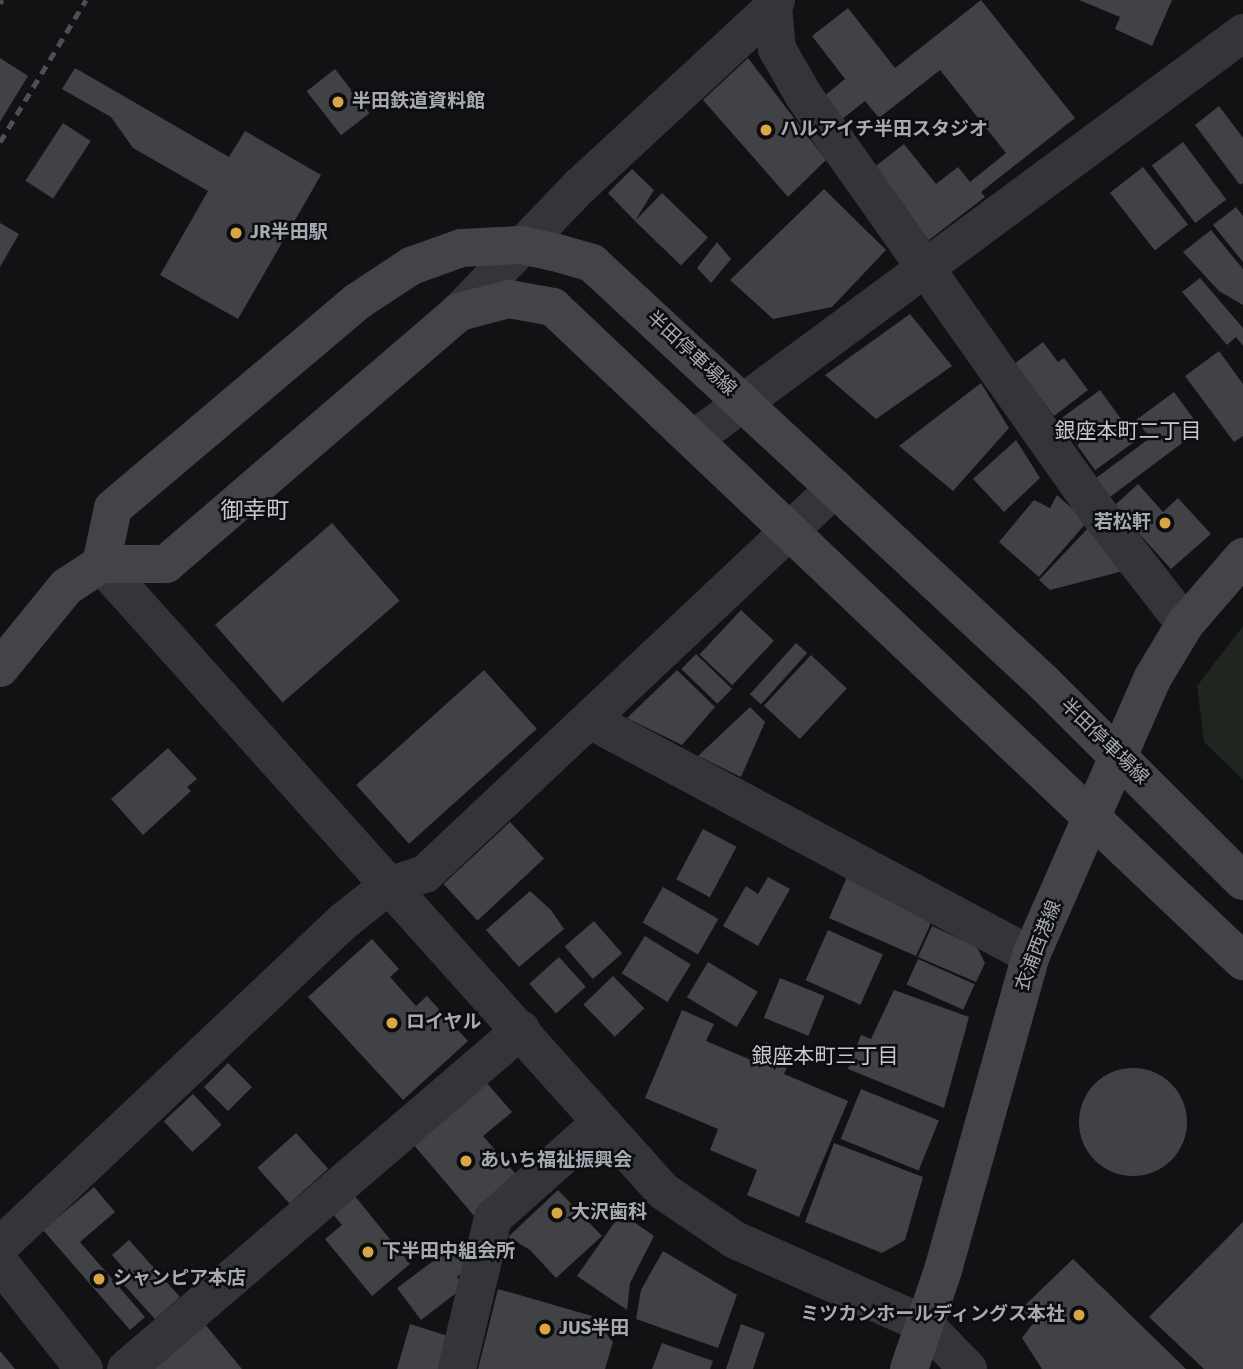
<!DOCTYPE html>
<meta charset="utf-8">
<style>
body{margin:0}
#map{position:relative;width:1243px;height:1369px;overflow:hidden;background:#121214;font-family:Signika,"Noto Sans JP",sans-serif}
div>[style]{position:absolute}
.green>*{inset:0;background:#1f2620}
.building>*{inset:0;background:#414246;transform-origin:0 0}
.round{border-radius:50%}
.minor>*{height:38px;margin:-19px;padding:0 19px;transform-origin:19px;border-radius:19px;background:#343538}
.tertiary>*{height:38px;margin:-19px;padding:0 19px;transform-origin:19px;border-radius:19px;background:#343538}
.secondary>*{height:38px;margin:-19px;padding:0 19px;transform-origin:19px;border-radius:19px;background:#424448}
.rail>*{height:5px;margin-top:-2.5px;transform-origin:0;background:repeating-linear-gradient(90deg,#4d4f53 0 9px,transparent 0 16px)}
.dots>*{width:19px;height:19px;translate:-50% -50%;box-sizing:border-box;border:4px solid #0d0d0f;border-radius:50%}
span{translate:-50% -50%;white-space:nowrap;text-align:center;line-height:1.15;-webkit-text-stroke:5px #0d0d0f;paint-order:stroke}
.poi-label{font-size:19px;color:#a6aab2;font-weight:700}
.left{translate:0 -50%;text-align:left}
.right{translate:-100% -50%;text-align:right}
.street-label{font-size:19px;color:#a6aab2}
.neighbourhood-label{font-size:21px;color:#c6c8cf}
.quarter-label{font-size:23px;color:#c6c8cf}
</style>
<div id="map">
<div class="green">
<i style="clip-path:polygon(1243px 626px,1243px 780px,1204px 742px,1197px 686px)"></i>
</div>
<div class="building">
<i style="clip-path:polygon(981px 0,1075px 118px,981px 192px,985px 197px,929px 240px,872px 169px,904px 144px,936px 184px,958px 167px,970px 182px,1006px 153px,940px 70px,879px 118px,865px 101px,841px 120px,823px 97px,845px 79px,812px 36px,848px 8px,895px 68px)"></i>
<i style="clip-path:polygon(1079px 0,1172px 0,1152px 46px,1115px 29px,1120px 17px)"></i>
<i style="clip-path:polygon(0 58px,28px 76px,0 122px)"></i>
<i style="clip-path:polygon(748px 58px,826px 160px,788px 197px,703px 100px)"></i>
<i style="clip-path:polygon(75px 68px,229px 157px,245px 131px,321px 175px,238px 319px,160px 275px,208px 191px,133px 148px,111px 117px,62px 89px)"></i>
<i style="left:335px;top:69px;width:56px;height:36px;rotate:52deg"></i>
<i style="clip-path:polygon(1219px 106px,1243px 138px,1243px 183px,1240px 185px,1195px 125px)"></i>
<i style="left:63px;top:123px;width:33px;height:69px;rotate:33deg"></i>
<i style="left:1183px;top:142px;width:72px;height:39px;rotate:53deg"></i>
<i style="left:1143px;top:167px;width:73px;height:42px;rotate:52deg"></i>
<i style="clip-path:polygon(632px 169px,654px 190px,635px 221px,608px 193px)"></i>
<i style="clip-path:polygon(824px 189px,886px 250px,832px 307px,773px 319px,730px 280px)"></i>
<i style="left:662px;top:193px;width:64px;height:39px;rotate:44deg"></i>
<i style="clip-path:polygon(1236px 207px,1243px 216px,1243px 262px,1213px 225px)"></i>
<i style="clip-path:polygon(0 223px,19px 234px,0 267px)"></i>
<i style="clip-path:polygon(1211px 230px,1243px 269px,1243px 305px,1219px 291px,1183px 252px)"></i>
<i style="clip-path:polygon(717px 242px,731px 259px,711px 283px,697px 268px)"></i>
<i style="clip-path:polygon(1200px 278px,1243px 328px,1243px 346px,1236px 337px,1227px 345px,1182px 292px)"></i>
<i style="clip-path:polygon(910px 314px,952px 366px,876px 419px,825px 375px)"></i>
<i style="clip-path:polygon(1043px 342px,1058px 362px,1064px 358px,1088px 390px,1054px 416px,1014px 364px)"></i>
<i style="clip-path:polygon(1219px 351px,1243px 384px,1243px 436px,1234px 442px,1185px 376px)"></i>
<i style="clip-path:polygon(981px 383px,1009px 428px,953px 491px,899px 446px)"></i>
<i style="left:1100px;top:390px;width:62px;height:51px;rotate:54deg"></i>
<i style="clip-path:polygon(1174px 392px,1201px 429px,1110px 497px,1096px 478px,1150px 438px,1136px 420px)"></i>
<i style="clip-path:polygon(1016px 440px,1040px 478px,1004px 512px,973px 479px)"></i>
<i style="clip-path:polygon(1138px 484px,1163px 512px,1178px 498px,1211px 534px,1171px 569px,1114px 506px)"></i>
<i style="clip-path:polygon(1057px 495px,1087px 522px,1039px 577px,999px 542px,1034px 500px,1050px 508px)"></i>
<i style="left:332px;top:523px;width:103px;height:155px;rotate:49deg"></i>
<i style="clip-path:polygon(1091px 525px,1127px 570px,1050px 590px,1039px 580px)"></i>
<i style="left:741px;top:610px;width:45px;height:61px;rotate:43deg"></i>
<i style="left:796px;top:643px;width:15px;height:69px;rotate:42deg"></i>
<i style="left:696px;top:654px;width:50px;height:21px;rotate:44deg"></i>
<i style="left:811px;top:655px;width:49px;height:69px;rotate:43deg"></i>
<i style="left:484px;top:670px;width:79px;height:172px;rotate:48deg"></i>
<i style="clip-path:polygon(677px 670px,715px 707px,682px 745px,627px 718px)"></i>
<i style="clip-path:polygon(750px 707px,765px 722px,741px 777px,698px 756px)"></i>
<i style="clip-path:polygon(168px 748px,197px 779px,187px 787px,191px 791px,143px 835px,111px 799px)"></i>
<i style="left:510px;top:822px;width:50px;height:91px;rotate:47deg"></i>
<i style="left:703px;top:829px;width:38px;height:57px;rotate:28deg"></i>
<i style="clip-path:polygon(768px 877px,790px 889px,758px 946px,723px 926px,746px 886px,758px 894px)"></i>
<i style="clip-path:polygon(847px 877px,929px 918px,930px 925px,916px 956px,829px 918px)"></i>
<i style="left:663px;top:887px;width:64px;height:41px;rotate:30deg"></i>
<i style="clip-path:polygon(530px 891px,551px 910px,564px 929px,519px 967px,486px 930px)"></i>
<i style="left:594px;top:921px;width:43px;height:39px;rotate:49deg"></i>
<i style="clip-path:polygon(932px 926px,977px 947px,985px 963px,976px 982px,918px 957px)"></i>
<i style="left:828px;top:930px;width:60px;height:55px;rotate:24deg"></i>
<i style="left:645px;top:936px;width:54px;height:44px;rotate:32deg"></i>
<i style="clip-path:polygon(372px 939px,399px 969px,390px 977px,416px 1006px,427px 996px,468px 1041px,403px 1100px,308px 997px)"></i>
<i style="left:559px;top:957px;width:40px;height:40px;rotate:48deg"></i>
<i style="left:918px;top:959px;width:62px;height:28px;rotate:24deg"></i>
<i style="left:708px;top:962px;width:58px;height:41px;rotate:31deg"></i>
<i style="left:613px;top:976px;width:45px;height:41px;rotate:46deg"></i>
<i style="left:780px;top:978px;width:48px;height:43px;rotate:22deg"></i>
<i style="clip-path:polygon(894px 990px,969px 1017px,944px 1108px,848px 1069px,861px 1035px,871px 1039px)"></i>
<i style="clip-path:polygon(682px 1010px,714px 1024px,706px 1041px,758px 1063px,766px 1042px,793px 1054px,784px 1074px,848px 1101px,799px 1217px,747px 1195px,757px 1170px,710px 1150px,718px 1129px,645px 1098px)"></i>
<i style="left:228px;top:1063px;width:34px;height:34px;rotate:45deg"></i>
<i class="round" style="left:1079px;top:1068px;width:108px;height:108px"></i>
<i style="clip-path:polygon(486px 1082px,512px 1112px,483px 1136px,520px 1179px,475px 1217px,413px 1144px)"></i>
<i style="left:861px;top:1089px;width:84px;height:54px;rotate:22deg"></i>
<i style="left:193px;top:1094px;width:42px;height:40px;rotate:47deg"></i>
<i style="left:296px;top:1133px;width:48px;height:52px;rotate:48deg"></i>
<i style="clip-path:polygon(834px 1143px,923px 1177px,905px 1240px,882px 1253px,805px 1222px)"></i>
<i style="clip-path:polygon(94px 1187px,115px 1212px,80px 1242px,145px 1317px,130px 1330px,43px 1230px)"></i>
<i style="clip-path:polygon(558px 1190px,602px 1236px,556px 1278px,530px 1250px,508px 1237px)"></i>
<i style="clip-path:polygon(354px 1195px,410px 1264px,372px 1296px,325px 1239px,342px 1225px,332px 1213px)"></i>
<i style="clip-path:polygon(621px 1213px,654px 1236px,630px 1283px,627px 1310px,577px 1276px)"></i>
<i style="clip-path:polygon(1243px 1222px,1243px 1369px,1204px 1369px,1149px 1317px)"></i>
<i style="clip-path:polygon(129px 1240px,180px 1297px,155px 1319px,124px 1285px,132px 1278px,112px 1255px)"></i>
<i style="clip-path:polygon(452px 1247px,468px 1268px,457px 1277px,464px 1287px,421px 1320px,397px 1288px)"></i>
<i style="clip-path:polygon(663px 1251px,737px 1295px,718px 1348px,636px 1319px,641px 1290px)"></i>
<i style="clip-path:polygon(1073px 1259px,1186px 1369px,1042px 1369px,1022px 1338px,1034px 1322px,1021px 1309px)"></i>
<i style="clip-path:polygon(498px 1289px,592px 1316px,613px 1342px,605px 1369px,478px 1369px)"></i>
<i style="clip-path:polygon(204px 1323px,242px 1369px,149px 1369px)"></i>
<i style="clip-path:polygon(410px 1324px,448px 1336px,438px 1369px,397px 1369px)"></i>
<i style="clip-path:polygon(741px 1324px,765px 1333px,753px 1369px,726px 1369px)"></i>
<i style="clip-path:polygon(662px 1343px,713px 1361px,710px 1369px,652px 1369px)"></i>
<i style="clip-path:polygon(0 1351px,15px 1369px,0 1369px)"></i>
</div>
<div class="minor">
<i style="left:773px;top:7px;width:42px;rotate:84.6deg"></i>
<i style="left:777px;top:49px;width:54px;rotate:60.1deg"></i>
<i style="left:804px;top:96px;width:508px;rotate:54.78deg"></i>
<i style="left:1097px;top:511px;width:143px;rotate:52.1deg"></i>
<i style="left:459px;top:312px;width:175px;rotate:-46.2deg"></i>
<i style="left:580px;top:186px;width:263px;rotate:-42.8deg"></i>
<i style="left:773px;top:7px;width:8px;rotate:-67deg"></i>
<i style="left:694px;top:439px;width:683px;rotate:-36.48deg"></i>
<i style="left:101px;top:564px;width:842px;rotate:48.13deg"></i>
<i style="left:663px;top:1191px;width:87px;rotate:34.2deg"></i>
<i style="left:735px;top:1240px;width:207px;rotate:24deg"></i>
<i style="left:924px;top:1324px;width:63px;rotate:45.6deg"></i>
<i style="left:590px;top:720px;width:500px;rotate:28.1deg"></i>
<i style="left:0;top:1246px;width:475px;rotate:-43.4deg"></i>
<i style="left:345px;top:920px;width:55px;rotate:-38.3deg"></i>
<i style="left:388px;top:886px;width:39px;rotate:-18deg"></i>
<i style="left:425px;top:874px;width:563px;rotate:-43.27deg"></i>
<i style="left:126px;top:1369px;width:521px;rotate:-40.64deg"></i>
<i style="left:457px;top:1369px;width:155px;rotate:-76.6deg"></i>
<i style="left:493px;top:1218px;width:144px;rotate:-41.6deg"></i>
</div>
<div class="tertiary">
<i style="left:0;top:1263px;width:135px;rotate:51.6deg"></i>
</div>
<div class="secondary">
<i style="left:101px;top:564px;width:57px;rotate:-77.9deg"></i>
<i style="left:113px;top:508px;width:321px;rotate:-40.2deg"></i>
<i style="left:358px;top:301px;width:64px;rotate:-33.4deg"></i>
<i style="left:411px;top:266px;width:53px;rotate:-19.8deg"></i>
<i style="left:461px;top:248px;width:60px;rotate:-2.9deg"></i>
<i style="left:521px;top:245px;width:34px;rotate:12deg"></i>
<i style="left:554px;top:252px;width:40px;rotate:16deg"></i>
<i style="left:592px;top:263px;width:616px;rotate:42.89deg"></i>
<i style="left:1043px;top:682px;width:282px;rotate:44.9deg"></i>
<i style="left:0;top:668px;width:104px;rotate:-50.8deg"></i>
<i style="left:66px;top:587px;width:42px;rotate:-33.3deg"></i>
<i style="left:101px;top:564px;width:65px"></i>
<i style="left:166px;top:564px;width:386px;rotate:-40.7deg"></i>
<i style="left:459px;top:312px;width:52px;rotate:-14.6deg"></i>
<i style="left:509px;top:299px;width:45px;rotate:10.3deg"></i>
<i style="left:553px;top:307px;width:951px;rotate:43.47deg"></i>
<i style="left:909px;top:1369px;width:105px;rotate:-71deg"></i>
<i style="left:943px;top:1270px;width:327px;rotate:-74.4deg"></i>
<i style="left:1031px;top:955px;width:301px;rotate:-66.3deg"></i>
<i style="left:1152px;top:679px;width:64px;rotate:-59deg"></i>
<i style="left:1185px;top:624px;width:89px;rotate:-49.1deg"></i>
</div>
<div class="rail">
<i style="left:0;top:3px;width:4px;rotate:-56deg"></i>
<i style="left:0;top:142px;width:166px;rotate:-58.8deg"></i>
</div>
<div class="dots">
<i style="left:338px;top:102px;background:#daa644"></i>
<i style="left:766px;top:130px;background:#daa644"></i>
<i style="left:236px;top:233px;background:#daa644"></i>
<i style="left:1165px;top:523px;background:#daa644"></i>
<i style="left:392px;top:1023px;background:#daa644"></i>
<i style="left:466px;top:1161px;background:#daa644"></i>
<i style="left:557px;top:1213px;background:#daa644"></i>
<i style="left:368px;top:1252px;background:#daa644"></i>
<i style="left:99px;top:1279px;background:#daa644"></i>
<i style="left:1079px;top:1315px;background:#daa644"></i>
<i style="left:545px;top:1329px;background:#daa644"></i>
</div>
<div class="poi-label">
<span class="left" style="left:352px;top:102px">半田鉄道資料館</span>
<span class="left" style="left:780px;top:130px">ハルアイチ半田スタジオ</span>
<span class="left" style="left:250px;top:233px">JR半田駅</span>
<span class="right" style="left:1151px;top:523px">若松軒</span>
<span class="left" style="left:406px;top:1023px">ロイヤル</span>
<span class="left" style="left:480px;top:1161px">あいち福祉振興会</span>
<span class="left" style="left:571px;top:1213px">大沢歯科</span>
<span class="left" style="left:382px;top:1252px">下半田中組会所</span>
<span class="left" style="left:113px;top:1279px">シャンピア本店</span>
<span class="right" style="left:1065px;top:1315px">ミツカンホールディングス本社</span>
<span class="left" style="left:559px;top:1329px">JUS半田</span>
</div>
<div class="street-label">
<span style="left:691px;top:354px;rotate:43deg">半田停車場線</span>
<span style="left:1104px;top:742px;rotate:44deg">半田停車場線</span>
<span style="left:1039px;top:946px;rotate:-69deg">衣浦西港線</span>
</div>
<div class="neighbourhood-label">
<span style="left:1128px;top:431px">銀座本町二丁目</span>
<span style="left:825px;top:1056px">銀座本町三丁目</span>
</div>
<div class="quarter-label">
<span style="left:255px;top:511px">御幸町</span>
</div>
</div>
